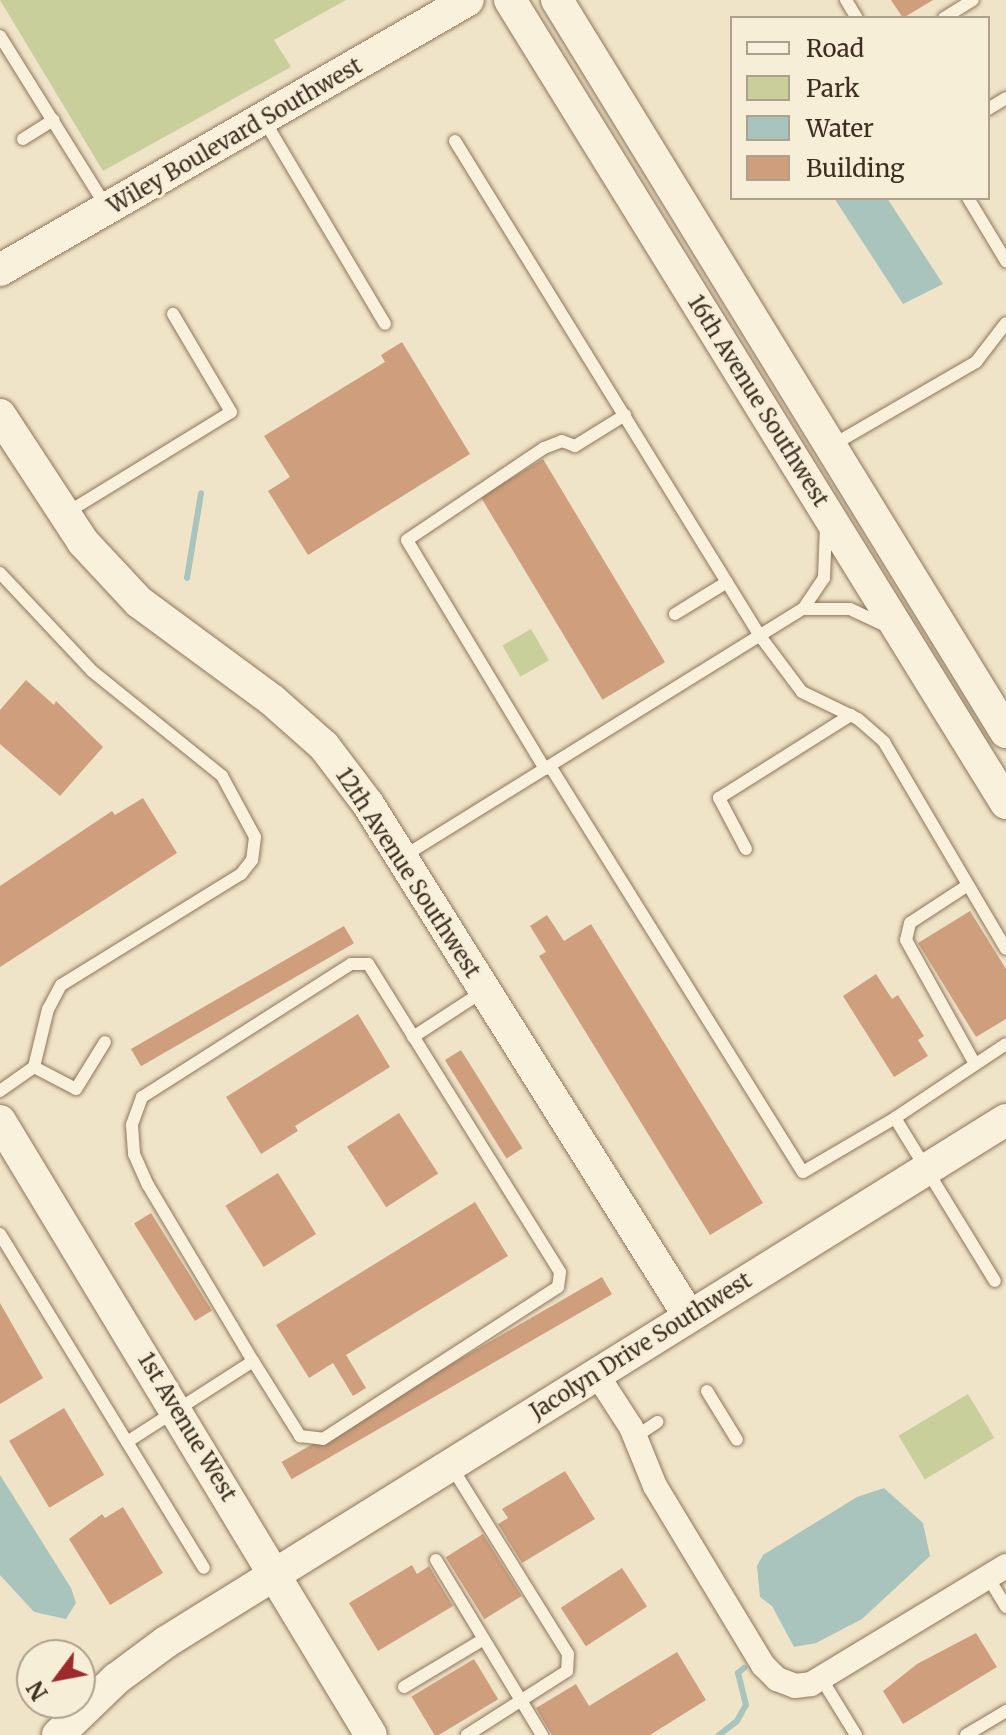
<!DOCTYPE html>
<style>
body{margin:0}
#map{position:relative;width:1006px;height:1735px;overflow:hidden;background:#f0e4c8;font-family:Merriweather,serif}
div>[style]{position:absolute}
.green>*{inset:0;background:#c9cf9b;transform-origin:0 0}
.water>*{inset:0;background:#a9c4bc}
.stream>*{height:6px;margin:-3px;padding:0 3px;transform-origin:3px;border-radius:3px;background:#a9c4bc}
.building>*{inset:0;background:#cf9f7d;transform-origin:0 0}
.roads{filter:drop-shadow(0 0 2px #8d765c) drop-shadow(0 0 2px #8d765c)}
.lane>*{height:12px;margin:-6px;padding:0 6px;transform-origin:6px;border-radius:6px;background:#faf1dc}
.street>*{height:24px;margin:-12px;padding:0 12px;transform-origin:12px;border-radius:12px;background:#faf1dc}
.secondary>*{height:32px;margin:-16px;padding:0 16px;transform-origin:16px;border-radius:16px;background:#faf1dc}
span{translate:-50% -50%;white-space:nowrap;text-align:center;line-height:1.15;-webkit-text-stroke:6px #f7eed8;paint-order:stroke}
.street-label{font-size:22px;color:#3d2e20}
.legend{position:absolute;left:730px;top:16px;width:260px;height:184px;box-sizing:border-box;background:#f7eed8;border:2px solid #ada18e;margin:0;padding:10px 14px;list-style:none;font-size:24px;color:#3d2e20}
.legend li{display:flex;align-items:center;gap:16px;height:40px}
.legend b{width:40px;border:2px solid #ada18e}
.north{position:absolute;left:16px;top:1639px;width:80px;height:80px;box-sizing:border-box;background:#f7eed8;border:2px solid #ada18e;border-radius:50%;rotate:238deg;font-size:22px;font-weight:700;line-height:32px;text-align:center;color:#3d2e20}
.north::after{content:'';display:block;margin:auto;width:28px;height:36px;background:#9e2a2b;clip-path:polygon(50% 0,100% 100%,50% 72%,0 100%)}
</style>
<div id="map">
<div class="green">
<i style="clip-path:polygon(0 0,346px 0,274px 40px,291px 67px,103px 171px)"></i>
<i style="left:531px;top:629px;width:36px;height:33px;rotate:60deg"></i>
<i style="left:968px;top:1394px;width:51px;height:81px;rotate:59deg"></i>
</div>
<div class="water">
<i style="clip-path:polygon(834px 198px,887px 198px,943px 284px,903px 304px)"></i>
<i style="clip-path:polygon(0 1475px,71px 1588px,76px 1603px,66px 1619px,34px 1612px,0 1575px)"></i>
<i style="clip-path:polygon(884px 1488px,923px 1523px,930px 1556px,862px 1619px,816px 1643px,794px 1647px,772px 1606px,760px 1597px,757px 1566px,763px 1555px,857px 1497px)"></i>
</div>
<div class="stream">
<i style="left:187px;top:578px;width:86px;rotate:-80.6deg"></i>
<i style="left:719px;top:1735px;width:23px;rotate:-38deg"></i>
<i style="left:737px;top:1721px;width:18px;rotate:-61deg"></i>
<i style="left:746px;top:1705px;width:33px;rotate:-104deg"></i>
<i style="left:738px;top:1673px;width:8px;rotate:-40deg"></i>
</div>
<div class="building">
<i style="clip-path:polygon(891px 0,933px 0,903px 18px)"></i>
<i style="clip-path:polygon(402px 342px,470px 454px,308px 555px,268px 491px,290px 477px,264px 436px,385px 362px,381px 355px)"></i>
<i style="left:543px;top:459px;width:237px;height:73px;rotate:59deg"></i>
<i style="clip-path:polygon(26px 680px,54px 705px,56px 701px,103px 747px,60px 796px,0 744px,0 710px)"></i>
<i style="clip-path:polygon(143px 798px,177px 853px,0 967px,0 886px,112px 811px,115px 815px)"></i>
<i style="clip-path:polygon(970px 911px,1006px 969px,1006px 1019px,976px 1037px,918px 943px)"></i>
<i style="clip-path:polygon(547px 915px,564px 941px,591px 924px,763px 1203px,710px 1235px,539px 956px,546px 952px,530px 926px)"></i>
<i style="left:344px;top:926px;width:20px;height:246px;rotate:60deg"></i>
<i style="clip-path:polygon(876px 974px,892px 999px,898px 995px,924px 1036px,918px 1040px,928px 1056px,894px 1077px,843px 996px)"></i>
<i style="clip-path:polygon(358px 1014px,390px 1067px,295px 1126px,298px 1131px,261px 1154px,226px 1097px)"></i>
<i style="left:461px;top:1050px;width:116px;height:19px;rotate:58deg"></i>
<i style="left:399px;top:1113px;width:72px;height:62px;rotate:57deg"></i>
<i style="left:278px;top:1173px;width:72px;height:62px;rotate:58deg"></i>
<i style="clip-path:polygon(475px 1202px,508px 1256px,346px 1355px,366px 1388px,353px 1396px,333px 1363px,309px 1378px,276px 1325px)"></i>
<i style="left:151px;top:1213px;width:115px;height:20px;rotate:58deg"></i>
<i style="left:602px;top:1277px;width:20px;height:370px;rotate:60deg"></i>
<i style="clip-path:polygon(0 1303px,43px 1378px,0 1404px)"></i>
<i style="left:64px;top:1408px;width:78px;height:64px;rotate:59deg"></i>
<i style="clip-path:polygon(565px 1471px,595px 1519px,522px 1563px,498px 1524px,508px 1518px,502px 1509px)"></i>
<i style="clip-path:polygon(123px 1507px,163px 1573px,110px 1605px,69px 1539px,102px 1514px,105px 1518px)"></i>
<i style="left:483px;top:1534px;width:73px;height:44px;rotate:58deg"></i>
<i style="clip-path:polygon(412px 1565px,417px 1574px,429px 1566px,453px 1606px,378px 1651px,349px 1603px)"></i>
<i style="left:622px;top:1568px;width:46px;height:73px;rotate:57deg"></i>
<i style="clip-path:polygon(976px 1633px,997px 1667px,903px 1724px,883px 1691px,917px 1664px)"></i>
<i style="clip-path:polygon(677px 1652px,706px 1700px,650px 1735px,552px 1735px,536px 1708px,576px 1684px,589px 1706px)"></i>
<i style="left:474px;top:1659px;width:47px;height:73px;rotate:59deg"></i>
</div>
<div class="roads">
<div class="lane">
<i style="left:846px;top:0;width:21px;rotate:59deg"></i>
<i style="left:944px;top:18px;width:34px;rotate:-32deg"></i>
<i style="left:0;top:36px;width:200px;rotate:58.1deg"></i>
<i style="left:988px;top:109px;width:21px;rotate:-31deg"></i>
<i style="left:264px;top:120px;width:237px;rotate:59.3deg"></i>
<i style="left:23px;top:139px;width:36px;rotate:-32deg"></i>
<i style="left:455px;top:141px;width:581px;rotate:58.36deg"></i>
<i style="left:760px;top:636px;width:70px;rotate:53.1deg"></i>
<i style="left:802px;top:692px;width:62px;rotate:25.7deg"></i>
<i style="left:858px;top:719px;width:35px;rotate:41deg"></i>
<i style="left:884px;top:742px;width:240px;rotate:59.5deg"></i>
<i style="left:968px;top:198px;width:74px;rotate:58.9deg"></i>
<i style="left:831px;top:446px;width:168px;rotate:-30.1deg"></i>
<i style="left:976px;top:362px;width:49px;rotate:-52.4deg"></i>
<i style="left:68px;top:512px;width:191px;rotate:-31.5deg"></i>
<i style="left:231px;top:412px;width:114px;rotate:-120.6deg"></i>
<i style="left:0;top:573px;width:134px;rotate:46.8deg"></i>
<i style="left:92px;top:671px;width:167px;rotate:38.9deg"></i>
<i style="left:222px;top:776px;width:69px;rotate:61.6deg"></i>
<i style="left:255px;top:837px;width:23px;rotate:97deg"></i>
<i style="left:252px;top:860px;width:18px;rotate:128deg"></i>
<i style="left:241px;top:874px;width:211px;rotate:148.3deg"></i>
<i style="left:61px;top:985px;width:27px;rotate:118deg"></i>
<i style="left:48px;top:1009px;width:60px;rotate:103.6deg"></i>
<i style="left:34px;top:1067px;width:42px;rotate:144.8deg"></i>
<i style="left:803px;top:609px;width:47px"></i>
<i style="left:850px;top:609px;width:42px;rotate:25.3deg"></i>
<i style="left:675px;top:614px;width:61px;rotate:-31.6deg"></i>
<i style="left:550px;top:766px;width:478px;rotate:58.1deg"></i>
<i style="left:803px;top:1172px;width:107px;rotate:-30.4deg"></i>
<i style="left:895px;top:1118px;width:191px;rotate:58.5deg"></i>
<i style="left:545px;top:769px;width:267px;rotate:-121.1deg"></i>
<i style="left:407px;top:540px;width:165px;rotate:-33.9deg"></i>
<i style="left:544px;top:448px;width:19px;rotate:-21deg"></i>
<i style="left:562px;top:441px;width:14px;rotate:21deg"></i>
<i style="left:575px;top:446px;width:59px;rotate:-31.8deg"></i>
<i style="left:746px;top:849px;width:58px;rotate:-117.9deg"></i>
<i style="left:719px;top:798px;width:156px;rotate:-32.2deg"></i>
<i style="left:404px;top:856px;width:469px;rotate:-31.8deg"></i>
<i style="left:803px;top:609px;width:37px;rotate:-56deg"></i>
<i style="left:824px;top:578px;width:51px;rotate:-87.8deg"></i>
<i style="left:968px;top:885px;width:69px;rotate:146.8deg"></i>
<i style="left:910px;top:923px;width:17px;rotate:103deg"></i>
<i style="left:906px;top:940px;width:142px;rotate:60.9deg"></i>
<i style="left:413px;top:1037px;width:82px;rotate:-33.1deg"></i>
<i style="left:34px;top:1067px;width:47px;rotate:27.6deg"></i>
<i style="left:76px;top:1089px;width:55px;rotate:-58.3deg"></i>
<i style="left:895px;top:1118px;width:133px;rotate:-33.7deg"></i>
<i style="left:0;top:1234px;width:391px;rotate:58.6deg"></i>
<i style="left:707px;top:1391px;width:57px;rotate:58.5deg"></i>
<i style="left:635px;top:1437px;width:27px;rotate:-34deg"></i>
<i style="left:127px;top:1442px;width:150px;rotate:-32.7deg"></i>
<i style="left:253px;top:1361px;width:89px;rotate:57.9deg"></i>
<i style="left:300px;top:1436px;width:23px;rotate:7deg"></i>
<i style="left:323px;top:1439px;width:280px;rotate:-32.9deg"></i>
<i style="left:558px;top:1287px;width:15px;rotate:-82deg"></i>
<i style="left:560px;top:1272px;width:363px;rotate:-121.9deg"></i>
<i style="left:368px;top:964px;width:17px;rotate:180deg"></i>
<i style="left:351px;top:964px;width:248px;rotate:147.5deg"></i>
<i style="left:142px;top:1097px;width:30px;rotate:110deg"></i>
<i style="left:132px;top:1125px;width:29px;rotate:86deg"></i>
<i style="left:134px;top:1154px;width:34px;rotate:66deg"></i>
<i style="left:148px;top:1185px;width:205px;rotate:59.2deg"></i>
<i style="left:451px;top:1466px;width:221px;rotate:58.1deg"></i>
<i style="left:568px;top:1654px;width:17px;rotate:93deg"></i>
<i style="left:567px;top:1671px;width:119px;rotate:147.4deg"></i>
<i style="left:436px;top:1560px;width:205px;rotate:58.8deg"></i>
<i style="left:988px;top:1577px;width:35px;rotate:59deg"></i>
<i style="left:821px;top:1678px;width:67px;rotate:58.4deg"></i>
<i style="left:404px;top:1687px;width:93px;rotate:-31deg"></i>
<i style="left:966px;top:1735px;width:47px;rotate:-31deg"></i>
</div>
<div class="street">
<i style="left:596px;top:1373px;width:64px;rotate:57.1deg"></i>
<i style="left:631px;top:1427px;width:64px;rotate:67.9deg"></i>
<i style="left:655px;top:1486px;width:209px;rotate:58.9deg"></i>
<i style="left:763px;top:1665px;width:20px;rotate:45deg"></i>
<i style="left:777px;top:1679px;width:19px;rotate:21deg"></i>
<i style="left:795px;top:1686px;width:16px;rotate:-7deg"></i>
<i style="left:811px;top:1684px;width:228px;rotate:-31.2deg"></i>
</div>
<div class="secondary">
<i style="left:510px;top:0;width:944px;rotate:58.3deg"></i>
<i style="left:557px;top:0;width:859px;rotate:58.48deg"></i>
<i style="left:0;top:270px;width:540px;rotate:-29.98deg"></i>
<i style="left:0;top:415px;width:152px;rotate:56.8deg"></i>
<i style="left:83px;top:542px;width:82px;rotate:47deg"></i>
<i style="left:139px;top:602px;width:165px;rotate:36.4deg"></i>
<i style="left:272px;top:700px;width:69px;rotate:41.5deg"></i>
<i style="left:324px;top:746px;width:73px;rotate:52.8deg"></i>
<i style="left:368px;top:804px;width:604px;rotate:57.91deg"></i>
<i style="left:0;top:1121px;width:717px;rotate:58.86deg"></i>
<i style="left:58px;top:1735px;width:81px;rotate:-44deg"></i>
<i style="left:116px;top:1679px;width:62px;rotate:-36.5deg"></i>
<i style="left:166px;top:1642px;width:989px;rotate:-31.86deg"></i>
</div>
</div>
<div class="street-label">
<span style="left:235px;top:136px;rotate:-30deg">Wiley Boulevard Southwest</span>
<span style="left:758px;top:401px;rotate:58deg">16th Avenue Southwest</span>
<span style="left:408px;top:873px;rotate:57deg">12th Avenue Southwest</span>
<span style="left:641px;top:1346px;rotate:-32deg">Jacolyn Drive Southwest</span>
<span style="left:187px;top:1427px;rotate:59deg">1st Avenue West</span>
</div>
<ul class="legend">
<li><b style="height:10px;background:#faf1dc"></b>Road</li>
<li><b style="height:22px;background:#c9cf9b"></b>Park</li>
<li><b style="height:22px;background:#a9c4bc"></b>Water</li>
<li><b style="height:22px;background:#cf9f7d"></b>Building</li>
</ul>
<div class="north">N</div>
</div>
